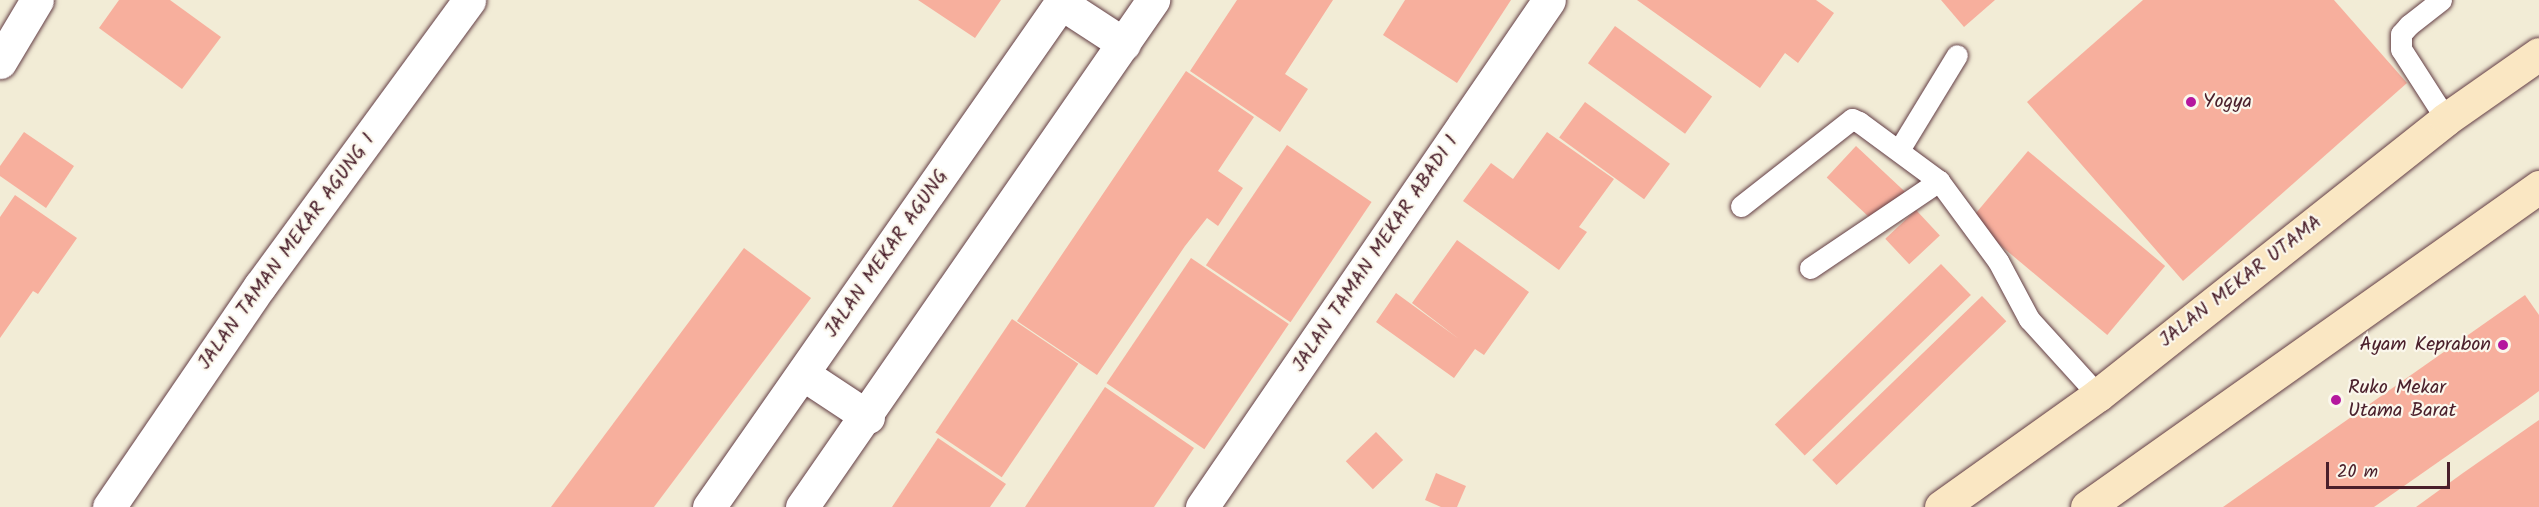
<!DOCTYPE html>
<style>
body{margin:0}
#map{position:relative;width:2539px;height:507px;overflow:hidden;background:#f2ecd6;font-family:Kalam,sans-serif}
div>[style]{position:absolute}
.building>*{inset:0;background:#f7af9d;transform-origin:0 0}
.roads{filter:drop-shadow(0 0 2px #633e45) drop-shadow(0 0 2px #633e45)}
.lane>*{height:21px;margin:-10.5px;padding:0 10.5px;transform-origin:10.5px;border-radius:10.5px;background:#fff}
.street>*{height:33px;margin:-16.5px;padding:0 16.5px;transform-origin:16.5px;border-radius:16.5px;background:#fff}
.secondary>*{height:33px;margin:-16.5px;padding:0 16.5px;transform-origin:16.5px;border-radius:16.5px;background:#fae7c3}
.dots>*{width:16px;height:16px;translate:-50% -50%;box-sizing:border-box;border:3px solid #fbf7ec;border-radius:50%}
span{translate:-50% -50%;white-space:nowrap;text-align:center;line-height:1.15;-webkit-text-stroke:4.5px #fbf7ec;paint-order:stroke}
.poi-label{font-size:20px;color:#4a1f2b}
.left{translate:0 -50%;text-align:left}
.right{translate:-100% -50%;text-align:right}
.street-label{font-size:20px;color:#4a1f2b}
.scale{position:absolute;left:2326px;top:462px;width:124px;height:27px;box-sizing:border-box;border:3px solid #4a1f2b;border-top:0;padding-left:8px;font-size:18px;line-height:21px;white-space:nowrap;color:#4a1f2b;-webkit-text-stroke:4px #fbf7ec;paint-order:stroke}
</style>
<div id="map">
<div class="building">
<i style="clip-path:polygon(119px 0,170px 0,221px 37px,182px 89px,99px 28px)"></i>
<i style="clip-path:polygon(918px 0,1001px 0,975px 38px)"></i>
<i style="clip-path:polygon(1237px 0,1333px 0,1285px 74px,1308px 89px,1280px 132px,1190px 71px)"></i>
<i style="clip-path:polygon(1405px 0,1511px 0,1457px 83px,1383px 35px)"></i>
<i style="clip-path:polygon(1637px 0,1816px 0,1834px 13px,1798px 63px,1785px 53px,1760px 88px)"></i>
<i style="clip-path:polygon(1941px 0,1995px 0,1964px 27px)"></i>
<i style="clip-path:polygon(2143px 0,2334px 0,2407px 83px,2183px 281px,2027px 102px)"></i>
<i style="left:1615px;top:26px;width:120px;height:46px;rotate:36deg"></i>
<i style="clip-path:polygon(1186px 71px,1254px 117px,1218px 171px,1243px 188px,1218px 226px,1207px 218px,1185px 246px,1097px 375px,1017px 321px)"></i>
<i style="left:1585px;top:102px;width:105px;height:44px;rotate:36deg"></i>
<i style="clip-path:polygon(24px 132px,74px 166px,46px 208px,0 176px,0 166px)"></i>
<i style="clip-path:polygon(1547px 132px,1614px 179px,1579px 227px,1587px 232px,1559px 270px,1463px 201px,1491px 163px,1513px 179px)"></i>
<i style="left:1287px;top:145px;width:102px;height:145px;rotate:34deg"></i>
<i style="left:1856px;top:146px;width:67px;height:43px;rotate:43deg"></i>
<i style="left:2028px;top:151px;width:179px;height:90px;rotate:40deg"></i>
<i style="clip-path:polygon(15px 195px,77px 238px,38px 294px,33px 291px,0 338px,0 217px)"></i>
<i style="left:1916px;top:210px;width:35px;height:42px;rotate:47deg"></i>
<i style="clip-path:polygon(1457px 240px,1529px 292px,1484px 355px,1475px 349px,1454px 378px,1376px 322px,1396px 293px,1459px 339px,1412px 303px)"></i>
<i style="clip-path:polygon(744px 248px,811px 298px,654px 507px,551px 507px)"></i>
<i style="left:1191px;top:258px;width:118px;height:151px;rotate:34deg"></i>
<i style="left:1941px;top:264px;width:43px;height:231px;rotate:46deg"></i>
<i style="clip-path:polygon(2525px 295px,2539px 315px,2539px 391px,2524px 402px,2374px 507px,2223px 507px)"></i>
<i style="left:1982px;top:296px;width:35px;height:236px;rotate:46deg"></i>
<i style="left:1012px;top:319px;width:80px;height:137px;rotate:34deg"></i>
<i style="clip-path:polygon(1105px 387px,1194px 448px,1154px 507px,1025px 507px)"></i>
<i style="clip-path:polygon(2539px 420px,2539px 507px,2416px 507px,2463px 473px)"></i>
<i style="left:1376px;top:432px;width:39px;height:42px;rotate:46deg"></i>
<i style="clip-path:polygon(938px 438px,1006px 484px,990px 507px,892px 507px)"></i>
<i style="clip-path:polygon(1436px 473px,1466px 486px,1457px 507px,1441px 507px,1425px 500px)"></i>
</div>
<div class="roads">
<div class="lane">
<i style="left:2441px;top:0;width:41px;rotate:142deg"></i>
<i style="left:2409px;top:25px;width:12px;rotate:132deg"></i>
<i style="left:2401px;top:34px;width:15px;rotate:90deg"></i>
<i style="left:2401px;top:49px;width:83px;rotate:57.3deg"></i>
<i style="left:1899px;top:150px;width:111px;rotate:-58.6deg"></i>
<i style="left:1741px;top:206px;width:141px;rotate:-38.1deg"></i>
<i style="left:1852px;top:119px;width:8px;rotate:23deg"></i>
<i style="left:1859px;top:122px;width:99px;rotate:36.4deg"></i>
<i style="left:1939px;top:181px;width:99px;rotate:53.6deg"></i>
<i style="left:1998px;top:261px;width:66px;rotate:61.9deg"></i>
<i style="left:2029px;top:319px;width:103px;rotate:47.8deg"></i>
<i style="left:1810px;top:268px;width:156px;rotate:-34deg"></i>
</div>
<div class="street">
<i style="left:1061px;top:3px;width:75px;rotate:33.1deg"></i>
<i style="left:0;top:62px;width:72px;rotate:-59.2deg"></i>
<i style="left:803px;top:374px;width:78px;rotate:33.5deg"></i>
<i style="left:109px;top:507px;width:268px;rotate:-55.7deg"></i>
<i style="left:260px;top:286px;width:354px;rotate:-53.8deg"></i>
<i style="left:709px;top:507px;width:618px;rotate:-55.08deg"></i>
<i style="left:802px;top:507px;width:617px;rotate:-55.3deg"></i>
<i style="left:1202px;top:507px;width:614px;rotate:-55.61deg"></i>
</div>
<div class="secondary">
<i style="left:1941px;top:507px;width:193px;rotate:-35.5deg"></i>
<i style="left:2098px;top:395px;width:444px;rotate:-38.4deg"></i>
<i style="left:2446px;top:119px;width:113px;rotate:-35deg"></i>
<i style="left:2087px;top:507px;width:554px;rotate:-35.3deg"></i>
</div>
</div>
<div class="dots">
<i style="left:2191px;top:102px;background:#b5179e"></i>
<i style="left:2503px;top:345px;background:#b5179e"></i>
<i style="left:2336px;top:400px;background:#b5179e"></i>
</div>
<div class="poi-label">
<span class="left" style="left:2203px;top:102px">Yogya</span>
<span class="right" style="left:2491px;top:345px">Ayam Keprabon</span>
<span class="left" style="left:2348px;top:400px">Ruko Mekar<br>Utama Barat</span>
</div>
<div class="street-label">
<span style="left:287px;top:252px;rotate:-54deg">JALAN TAMAN MEKAR AGUNG I</span>
<span style="left:887px;top:254px;rotate:-55deg">JALAN MEKAR AGUNG</span>
<span style="left:1376px;top:254px;rotate:-56deg">JALAN TAMAN MEKAR ABADI 1</span>
<span style="left:2241px;top:282px;rotate:-38deg">JALAN MEKAR UTAMA</span>
</div>
<div class="scale">20 m</div>
</div>
